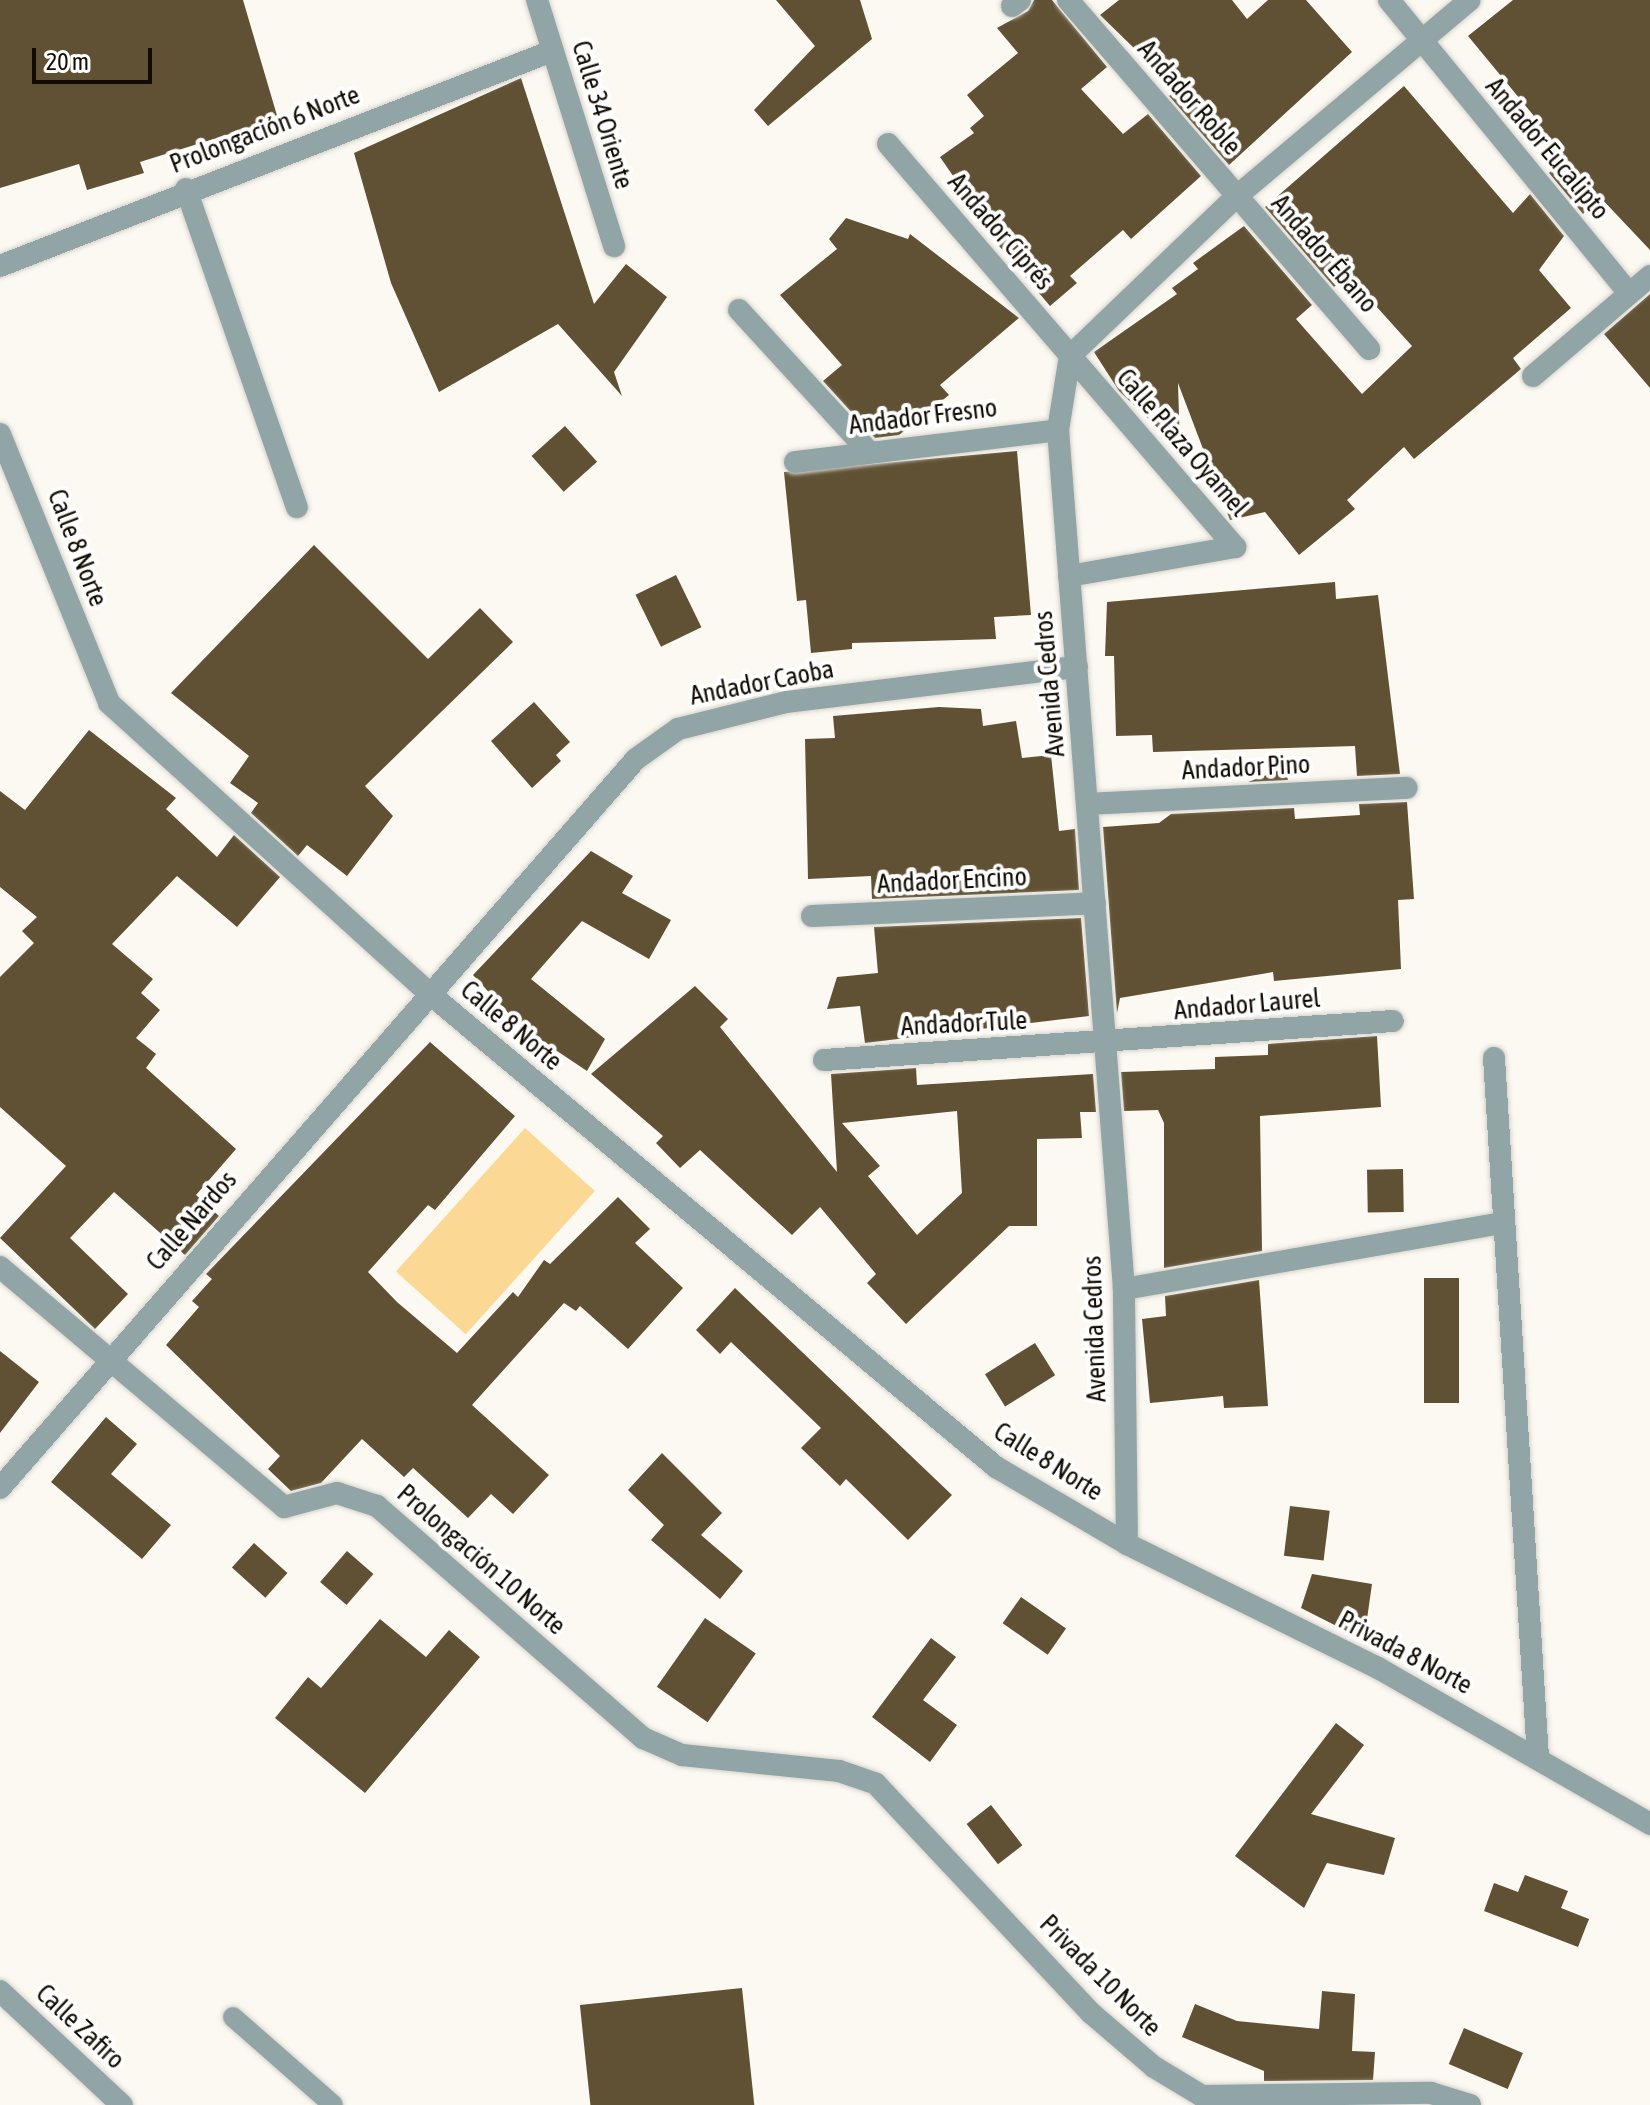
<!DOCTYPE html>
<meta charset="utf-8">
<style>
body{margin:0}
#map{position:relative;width:1650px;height:2105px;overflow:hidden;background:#fcf9f2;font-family:"Asap Condensed",sans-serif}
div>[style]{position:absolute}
.green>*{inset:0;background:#fbd894;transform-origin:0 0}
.building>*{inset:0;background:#605134;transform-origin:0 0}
.roads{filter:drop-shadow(0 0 2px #d6d3cc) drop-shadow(0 0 2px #d6d3cc)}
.service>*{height:20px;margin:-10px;padding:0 10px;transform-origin:10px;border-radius:10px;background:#91a4a6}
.minor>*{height:22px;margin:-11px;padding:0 11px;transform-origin:11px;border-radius:11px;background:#91a4a6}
span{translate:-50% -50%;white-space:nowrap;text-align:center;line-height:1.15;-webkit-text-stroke:8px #fff;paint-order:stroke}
.street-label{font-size:26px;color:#110b02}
.scale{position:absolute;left:32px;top:48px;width:120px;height:36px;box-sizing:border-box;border:4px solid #110b02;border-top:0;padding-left:10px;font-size:24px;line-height:28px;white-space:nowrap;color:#110b02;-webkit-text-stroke:6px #fff;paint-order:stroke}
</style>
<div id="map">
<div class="green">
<i style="left:525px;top:1128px;width:94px;height:193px;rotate:42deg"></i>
</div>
<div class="building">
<i style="clip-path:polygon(0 0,243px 0,278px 119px,140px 162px,144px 173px,87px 190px,79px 164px,0 188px)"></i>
<i style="clip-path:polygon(776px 0,860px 0,872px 39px,768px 126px,754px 110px,815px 46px)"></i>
<i style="clip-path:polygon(1034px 0,1052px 0,1107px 67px,1081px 89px,1123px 134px,1148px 114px,1201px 176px,1131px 239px,1123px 230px,1070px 276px,1077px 283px,1050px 306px,961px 201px,967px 196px,940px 157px,974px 133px,970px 128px,984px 116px,967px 95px,1018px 53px,997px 28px,1028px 11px)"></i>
<i style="clip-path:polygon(1119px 0,1232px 0,1247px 19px,1268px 0,1306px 0,1352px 52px,1229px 165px,1169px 96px,1177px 90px,1100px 15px)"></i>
<i style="clip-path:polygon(1513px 0,1650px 0,1650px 250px,1599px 196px,1583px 214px,1549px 173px,1563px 158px,1528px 122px,1534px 116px,1468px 36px)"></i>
<i style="clip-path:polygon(521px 78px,594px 304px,626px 264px,667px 297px,614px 372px,622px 396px,558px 324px,439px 392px,391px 283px,354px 153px)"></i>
<i style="clip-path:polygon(1404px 86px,1513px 213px,1530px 194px,1564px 236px,1539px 270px,1571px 308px,1513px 358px,1521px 369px,1414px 459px,1404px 447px,1347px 500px,1355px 509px,1299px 555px,1265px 512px,1230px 520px,1178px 383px,1180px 449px,1119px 391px,1094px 352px,1177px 294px,1172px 288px,1198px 269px,1193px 263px,1244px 226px,1312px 305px,1296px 319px,1362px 394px,1412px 346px,1348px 275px,1334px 287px,1265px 207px)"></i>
<i style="clip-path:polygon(846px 218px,908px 239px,910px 234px,1019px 318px,940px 385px,949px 395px,899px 435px,875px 438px,823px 381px,842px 365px,780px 295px,837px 249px,829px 239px)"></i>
<i style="clip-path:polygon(1650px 294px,1650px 388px,1604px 334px)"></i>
<i style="left:565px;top:426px;width:48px;height:45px;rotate:48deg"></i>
<i style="clip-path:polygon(1017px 451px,1031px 615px,994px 617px,996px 639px,852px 643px,852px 649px,811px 653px,806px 600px,797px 601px,784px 472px)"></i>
<i style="clip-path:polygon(314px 545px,428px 659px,480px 608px,513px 642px,365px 786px,393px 816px,347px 876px,307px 845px,298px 856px,251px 813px,258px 803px,230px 783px,249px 756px,171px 693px)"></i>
<i style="left:676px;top:575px;width:58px;height:45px;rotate:64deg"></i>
<i style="clip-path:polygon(1335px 582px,1336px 599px,1378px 595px,1400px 774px,1357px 776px,1355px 746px,1153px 752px,1152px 735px,1116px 736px,1114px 656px,1105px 656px,1107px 602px)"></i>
<i style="clip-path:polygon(534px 702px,570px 742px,556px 755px,561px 761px,532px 788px,491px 741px)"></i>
<i style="clip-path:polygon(939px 707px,981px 709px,983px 726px,1016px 721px,1022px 758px,1051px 755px,1059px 831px,1075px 829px,1079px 890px,872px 899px,871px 876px,808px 879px,805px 739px,835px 738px,833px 716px)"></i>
<i style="clip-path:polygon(89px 730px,176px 798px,166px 809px,217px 857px,234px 835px,280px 877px,237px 927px,177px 876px,112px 944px,153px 979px,141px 993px,160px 1010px,136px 1038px,156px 1054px,146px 1068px,236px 1149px,196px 1195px,219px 1216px,185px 1255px,114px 1192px,70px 1238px,128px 1294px,95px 1329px,0 1238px,66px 1166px,0 1107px,0 977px,34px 943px,22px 931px,37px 917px,0 887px,0 791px,25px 810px)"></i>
<i style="clip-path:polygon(1285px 768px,1288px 780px,1248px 782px)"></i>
<i style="clip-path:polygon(1407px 802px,1414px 899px,1398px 900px,1401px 969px,1274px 981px,1273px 972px,1120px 998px,1117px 1013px,1103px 827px,1159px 823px,1171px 814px,1294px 808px,1295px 819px,1360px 815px,1359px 804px)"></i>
<i style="clip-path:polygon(591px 851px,633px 876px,622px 893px,671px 920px,649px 959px,582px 921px,531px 979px,605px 1039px,587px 1071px,521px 1027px,473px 975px)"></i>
<i style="clip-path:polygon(1081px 918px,1089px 1016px,865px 1043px,860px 1006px,827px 1009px,837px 977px,878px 973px,874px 927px)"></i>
<i style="clip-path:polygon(evenodd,695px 986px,728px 1019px,720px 1027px,837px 1172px,831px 1074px,916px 1068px,917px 1085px,1093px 1074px,1096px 1112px,1080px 1112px,1082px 1138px,1037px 1139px,1037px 1226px,1009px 1226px,906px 1324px,867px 1283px,876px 1274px,820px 1207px,792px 1235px,700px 1150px,680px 1168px,656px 1143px,663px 1136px,591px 1074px,695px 986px,957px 1111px,962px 1193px,917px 1235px,868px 1176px,880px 1166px,842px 1123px,957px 1111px)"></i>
<i style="clip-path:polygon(1377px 1036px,1381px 1107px,1260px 1116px,1262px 1251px,1164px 1268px,1164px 1123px,1158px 1110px,1124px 1111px,1121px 1072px,1215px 1069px,1215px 1057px,1268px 1055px,1268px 1044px)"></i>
<i style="clip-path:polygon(430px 1042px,515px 1116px,435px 1210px,428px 1205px,368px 1272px,397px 1302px,457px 1353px,513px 1292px,518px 1297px,544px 1260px,550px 1264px,618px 1197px,650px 1229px,635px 1243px,683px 1288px,628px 1349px,580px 1306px,576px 1311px,564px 1303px,472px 1405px,549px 1475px,513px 1514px,491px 1494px,468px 1518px,413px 1468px,404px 1477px,362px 1439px,321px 1483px,291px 1491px,268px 1469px,280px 1456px,166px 1345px,199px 1307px,192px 1301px,212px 1279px,206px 1274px)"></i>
<i style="left:1403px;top:1169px;width:43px;height:36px;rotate:89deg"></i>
<i style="left:1424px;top:1278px;width:35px;height:125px"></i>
<i style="clip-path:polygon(1259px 1280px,1268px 1406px,1224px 1408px,1223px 1396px,1150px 1403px,1142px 1319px,1166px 1316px,1165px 1296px)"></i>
<i style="clip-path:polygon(735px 1288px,952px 1495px,908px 1540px,846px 1479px,840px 1486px,801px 1448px,821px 1428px,731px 1342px,720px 1354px,696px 1330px)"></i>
<i style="left:1035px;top:1343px;width:38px;height:59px;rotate:58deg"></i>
<i style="clip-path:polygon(0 1351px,39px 1382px,0 1433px)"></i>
<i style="clip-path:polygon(106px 1417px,137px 1444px,111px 1474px,171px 1525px,142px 1559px,51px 1482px)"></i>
<i style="clip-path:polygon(662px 1453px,722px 1513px,701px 1535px,743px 1571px,720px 1599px,651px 1540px,664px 1525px,628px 1490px)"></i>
<i style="left:1290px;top:1506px;width:40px;height:50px;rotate:7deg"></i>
<i style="left:254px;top:1543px;width:45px;height:33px;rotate:42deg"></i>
<i style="left:347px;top:1551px;width:35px;height:41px;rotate:41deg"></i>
<i style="clip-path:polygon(1312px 1574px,1372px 1584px,1364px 1640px,1301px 1608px)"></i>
<i style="left:1021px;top:1597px;width:55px;height:32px;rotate:35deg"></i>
<i style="left:705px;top:1618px;width:62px;height:84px;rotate:35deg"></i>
<i style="clip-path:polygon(380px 1619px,426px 1657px,449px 1630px,480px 1657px,365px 1793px,275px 1718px,308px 1677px,321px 1688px)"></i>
<i style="clip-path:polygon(931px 1638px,956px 1657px,923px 1700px,957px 1725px,930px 1762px,872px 1717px)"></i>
<i style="clip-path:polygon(1336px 1723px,1364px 1745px,1311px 1814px,1395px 1838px,1384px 1875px,1327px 1863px,1304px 1908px,1235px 1856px)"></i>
<i style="left:991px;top:1805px;width:51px;height:31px;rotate:52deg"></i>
<i style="clip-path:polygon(1525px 1875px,1568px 1891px,1561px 1908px,1589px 1919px,1578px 1947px,1484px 1911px,1494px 1883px,1518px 1892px)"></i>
<i style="left:742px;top:1988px;width:118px;height:163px;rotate:84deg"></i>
<i style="clip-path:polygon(1322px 1991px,1355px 1994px,1352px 2051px,1375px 2052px,1373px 2080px,1264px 2081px,1264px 2071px,1182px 2037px,1195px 2004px,1237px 2021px,1319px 2029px)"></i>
<i style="left:1464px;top:2028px;width:64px;height:39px;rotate:23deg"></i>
</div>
<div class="roads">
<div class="service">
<i style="left:233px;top:2017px;width:133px;rotate:41.3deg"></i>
</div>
<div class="minor">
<i style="left:537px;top:0;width:258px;rotate:72.6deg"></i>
<i style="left:1068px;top:0;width:461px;rotate:49.2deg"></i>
<i style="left:1389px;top:0;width:379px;rotate:50.7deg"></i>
<i style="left:1012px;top:6px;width:10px;rotate:-37deg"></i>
<i style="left:888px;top:144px;width:532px;rotate:49.27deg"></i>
<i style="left:186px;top:189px;width:337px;rotate:70.8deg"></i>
<i style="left:0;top:266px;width:592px;rotate:-21.28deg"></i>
<i style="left:739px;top:310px;width:191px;rotate:47.5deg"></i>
<i style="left:1533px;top:376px;width:154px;rotate:-40.5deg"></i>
<i style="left:0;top:434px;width:290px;rotate:67.9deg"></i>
<i style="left:109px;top:703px;width:433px;rotate:42.2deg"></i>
<i style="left:430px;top:994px;width:738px;rotate:39.89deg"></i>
<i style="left:996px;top:1467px;width:152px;rotate:30.4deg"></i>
<i style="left:1127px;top:1544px;width:280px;rotate:26.3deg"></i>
<i style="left:1378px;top:1668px;width:314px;rotate:29.8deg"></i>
<i style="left:795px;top:462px;width:265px;rotate:-6.9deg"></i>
<i style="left:1069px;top:576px;width:169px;rotate:-9.9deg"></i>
<i style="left:1088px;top:804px;width:319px;rotate:-2.9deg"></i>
<i style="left:812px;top:916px;width:283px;rotate:-2.6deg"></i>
<i style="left:1494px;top:1058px;width:701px;rotate:86.4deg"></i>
<i style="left:824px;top:1060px;width:570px;rotate:-3.92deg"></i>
<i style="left:0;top:1267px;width:372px;rotate:40.2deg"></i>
<i style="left:284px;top:1507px;width:55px;rotate:-14.8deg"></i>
<i style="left:337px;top:1493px;width:42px;rotate:18deg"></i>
<i style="left:377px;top:1506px;width:353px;rotate:41.1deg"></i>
<i style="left:643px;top:1738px;width:43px;rotate:23.6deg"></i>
<i style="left:682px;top:1755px;width:158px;rotate:5.8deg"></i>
<i style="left:839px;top:1771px;width:39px;rotate:19deg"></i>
<i style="left:876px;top:1784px;width:314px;rotate:46.8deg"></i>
<i style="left:1091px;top:2013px;width:83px;rotate:40.6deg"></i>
<i style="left:1154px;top:2067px;width:56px;rotate:31.1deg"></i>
<i style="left:1202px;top:2096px;width:229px;rotate:-0.8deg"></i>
<i style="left:1431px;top:2093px;width:41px;rotate:17.1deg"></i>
<i style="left:1124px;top:1289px;width:383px;rotate:-9.9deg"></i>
<i style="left:0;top:1488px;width:967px;rotate:-48.9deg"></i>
<i style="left:636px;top:759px;width:52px;rotate:-35.5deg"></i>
<i style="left:678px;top:729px;width:111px;rotate:-14deg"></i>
<i style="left:786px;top:702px;width:293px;rotate:-6.9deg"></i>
<i style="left:1127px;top:1544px;width:255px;rotate:-90.7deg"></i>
<i style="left:1124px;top:1289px;width:862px;rotate:-94.39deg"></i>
<i style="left:1058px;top:430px;width:75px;rotate:-80.8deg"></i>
<i style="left:1070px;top:356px;width:231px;rotate:-43.8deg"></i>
<i style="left:1237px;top:196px;width:304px;rotate:-40.1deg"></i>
<i style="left:0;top:1991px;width:167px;rotate:43.1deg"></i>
</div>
</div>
<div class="street-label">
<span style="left:1189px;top:98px;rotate:49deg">Andador Roble</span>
<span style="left:602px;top:115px;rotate:73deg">Calle 34 Oriente</span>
<span style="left:265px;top:130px;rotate:-21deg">Prolongación 6 Norte</span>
<span style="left:1547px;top:149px;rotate:50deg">Andador Eucalipto</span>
<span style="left:1000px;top:232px;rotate:49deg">Andador Ciprés</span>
<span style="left:1324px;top:254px;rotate:49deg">Andador Ébano</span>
<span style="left:923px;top:417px;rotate:-7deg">Andador Fresno</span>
<span style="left:1182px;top:443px;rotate:49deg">Calle Plaza Oyamel</span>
<span style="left:77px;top:548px;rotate:69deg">Calle 8 Norte</span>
<span style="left:762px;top:683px;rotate:-11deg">Andador Caoba</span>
<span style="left:1050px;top:684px;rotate:-95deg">Avenida Cedros</span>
<span style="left:1246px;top:768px;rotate:-3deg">Andador Pino</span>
<span style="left:952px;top:881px;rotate:-3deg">Andador Encino</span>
<span style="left:1247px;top:1005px;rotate:-5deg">Andador Laurel</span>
<span style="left:964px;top:1024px;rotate:-3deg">Andador Tule</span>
<span style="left:511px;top:1026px;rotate:40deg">Calle 8 Norte</span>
<span style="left:192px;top:1221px;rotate:-49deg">Calle Nardos</span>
<span style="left:1095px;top:1329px;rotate:-92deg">Avenida Cedros</span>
<span style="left:1048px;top:1462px;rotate:32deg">Calle 8 Norte</span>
<span style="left:481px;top:1560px;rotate:41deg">Prolongación 10 Norte</span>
<span style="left:1405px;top:1653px;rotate:28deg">Privada 8 Norte</span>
<span style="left:1100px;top:1976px;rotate:45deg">Privada 10 Norte</span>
<span style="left:80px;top:2027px;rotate:43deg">Calle Zafiro</span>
</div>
<div class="scale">20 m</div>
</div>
